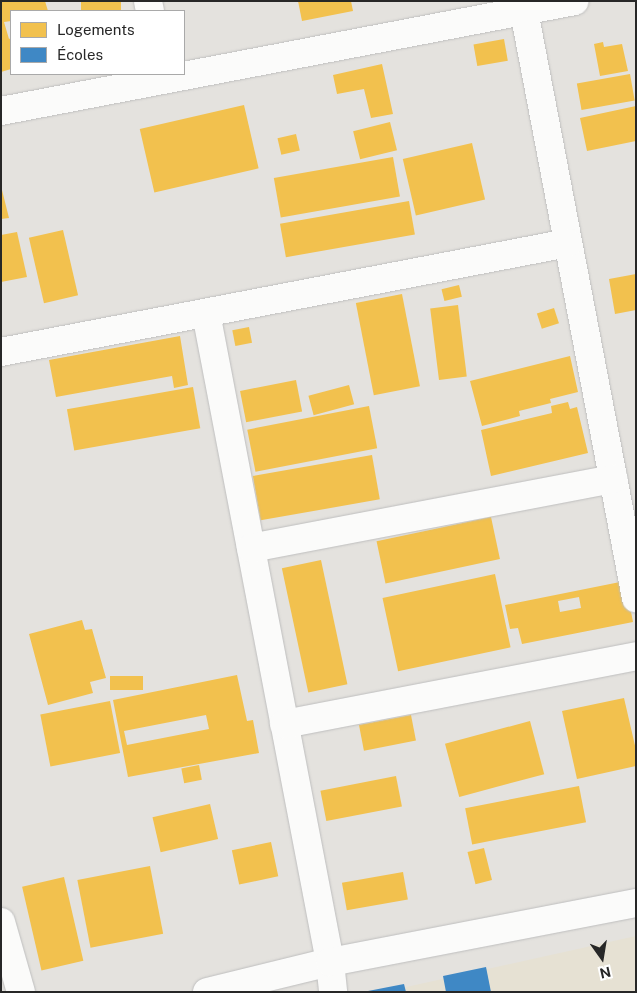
<!DOCTYPE html>
<meta charset="utf-8">
<style>
body{margin:0}
#map{position:relative;width:637px;height:993px;overflow:hidden;background:#e4e2de;font-family:"Public Sans",sans-serif}
div>[style]{position:absolute}
.education>*{inset:0;background:#e6e1d3}
.homes>*{inset:0;background:#f2c14e;transform-origin:0 0}
.schools>*{inset:0;background:#3f88c5}
.roads{filter:drop-shadow(0 0 1px #bebebe) drop-shadow(0 0 1px #bebebe)}
.minor>*{height:28px;margin:-14px;padding:0 14px;transform-origin:14px;border-radius:14px;background:#fbfbfa}
span{translate:-50% -50%;white-space:nowrap;text-align:center;line-height:1.15;-webkit-text-stroke:5px #fff;paint-order:stroke}
.frame{position:absolute;inset:0;border:2px solid #272727;pointer-events:none}
.legend{position:absolute;left:10px;top:10px;width:175px;height:65px;box-sizing:border-box;background:#fff;border:1px solid #a9a9a9;margin:0;padding:6px 9px;list-style:none;font-size:15px;color:#272727}
.legend li{display:flex;align-items:center;gap:10px;height:25px}
.legend b{width:25px;border:1px solid #a9a9a9}
.north{position:absolute;left:577px;top:933px;width:50px;height:50px;-webkit-text-stroke:4px #fff;paint-order:stroke;rotate:167deg;font-size:14px;font-weight:700;line-height:20px;text-align:center;color:#272727}
.north::after{content:'';display:block;margin:auto;width:18px;height:22px;background:#272727;clip-path:polygon(50% 0,100% 100%,50% 72%,0 100%)}
</style>
<div id="map">
<div class="education">
<i style="clip-path:polygon(636px 936px,636px 992px,384px 992px)"></i>
</div>
<div class="homes">
<i style="clip-path:polygon(1px 1px,45px 1px,48px 11px,11px 11px,11px 21px,4px 22px,9px 39px,11px 38px,11px 69px,1px 72px)"></i>
<i style="left:81px;top:1px;width:40px;height:10px"></i>
<i style="clip-path:polygon(298px 1px,351px 1px,353px 11px,302px 21px)"></i>
<i style="left:504px;top:39px;width:22px;height:31px;rotate:80deg"></i>
<i style="clip-path:polygon(603px 42px,604px 47px,622px 44px,628px 71px,600px 76px,594px 44px)"></i>
<i style="clip-path:polygon(382px 64px,393px 114px,371px 118px,364px 89px,337px 94px,333px 75px)"></i>
<i style="left:630px;top:74px;width:27px;height:54px;rotate:80deg"></i>
<i style="left:244px;top:105px;width:65px;height:107px;rotate:77deg"></i>
<i style="clip-path:polygon(636px 106px,636px 141px,587px 151px,580px 118px)"></i>
<i style="left:390px;top:122px;width:29px;height:38px;rotate:76deg"></i>
<i style="left:296px;top:134px;width:17px;height:19px;rotate:77deg"></i>
<i style="left:472px;top:143px;width:58px;height:71px;rotate:77deg"></i>
<i style="left:393px;top:157px;width:40px;height:121px;rotate:80deg"></i>
<i style="clip-path:polygon(1px 186px,9px 218px,1px 219px)"></i>
<i style="left:409px;top:201px;width:34px;height:131px;rotate:80deg"></i>
<i style="left:63px;top:230px;width:67px;height:35px;rotate:77deg"></i>
<i style="clip-path:polygon(17px 232px,27px 277px,1px 282px,1px 235px)"></i>
<i style="clip-path:polygon(636px 274px,636px 310px,615px 314px,609px 279px)"></i>
<i style="left:459px;top:285px;width:12px;height:18px;rotate:76deg"></i>
<i style="left:402px;top:294px;width:94px;height:47px;rotate:79deg"></i>
<i style="left:458px;top:305px;width:72px;height:28px;rotate:83deg"></i>
<i style="left:554px;top:308px;width:16px;height:18px;rotate:72deg"></i>
<i style="left:249px;top:327px;width:16px;height:17px;rotate:79deg"></i>
<i style="clip-path:polygon(180px 336px,188px 385px,174px 388px,172px 376px,56px 397px,49px 360px)"></i>
<i style="clip-path:polygon(570px 356px,578px 392px,550px 399px,551px 403px,519px 411px,520px 416px,482px 426px,470px 381px)"></i>
<i style="left:296px;top:380px;width:32px;height:57px;rotate:79deg"></i>
<i style="left:349px;top:385px;width:20px;height:42px;rotate:75deg"></i>
<i style="left:193px;top:387px;width:42px;height:128px;rotate:80deg"></i>
<i style="clip-path:polygon(568px 402px,570px 409px,577px 407px,588px 453px,491px 476px,481px 430px,552px 413px,551px 406px)"></i>
<i style="left:369px;top:406px;width:43px;height:124px;rotate:79deg"></i>
<i style="left:372px;top:455px;width:45px;height:121px;rotate:80deg"></i>
<i style="left:491px;top:517px;width:43px;height:117px;rotate:78deg"></i>
<i style="left:321px;top:560px;width:127px;height:40px;rotate:78deg"></i>
<i style="left:495px;top:574px;width:75px;height:115px;rotate:78deg"></i>
<i style="clip-path:polygon(evenodd,625px 581px,633px 622px,522px 644px,518px 628px,510px 629px,505px 605px,625px 581px,579px 597px,581px 608px,560px 612px,558px 601px,579px 597px)"></i>
<i style="clip-path:polygon(82px 620px,85px 630px,92px 629px,106px 678px,90px 682px,93px 693px,48px 705px,29px 634px)"></i>
<i style="clip-path:polygon(evenodd,237px 675px,247px 721px,253px 720px,259px 753px,128px 777px,113px 700px,237px 675px,206px 715px,209px 729px,127px 745px,124px 731px,206px 715px)"></i>
<i style="left:110px;top:676px;width:33px;height:14px"></i>
<i style="clip-path:polygon(624px 698px,636px 750px,636px 766px,577px 779px,562px 711px)"></i>
<i style="left:110px;top:701px;width:53px;height:71px;rotate:79deg"></i>
<i style="left:411px;top:715px;width:26px;height:53px;rotate:79deg"></i>
<i style="left:530px;top:721px;width:55px;height:88px;rotate:75deg"></i>
<i style="left:199px;top:765px;width:15px;height:18px;rotate:79deg"></i>
<i style="left:396px;top:776px;width:31px;height:77px;rotate:79deg"></i>
<i style="left:579px;top:786px;width:37px;height:116px;rotate:79deg"></i>
<i style="left:210px;top:804px;width:36px;height:59px;rotate:77deg"></i>
<i style="left:271px;top:842px;width:35px;height:40px;rotate:78deg"></i>
<i style="left:484px;top:848px;width:33px;height:17px;rotate:76deg"></i>
<i style="left:150px;top:866px;width:69px;height:74px;rotate:79deg"></i>
<i style="left:403px;top:872px;width:28px;height:62px;rotate:80deg"></i>
<i style="left:64px;top:877px;width:86px;height:43px;rotate:77deg"></i>
</div>
<div class="schools">
<i style="clip-path:polygon(486px 967px,491px 992px,446px 992px,443px 976px)"></i>
<i style="clip-path:polygon(404px 984px,406px 992px,368px 992px,368px 991px)"></i>
</div>
<div class="roads">
<div class="minor">
<i style="left:148px;top:1px;width:10px;rotate:79deg"></i>
<i style="left:524px;top:11px;width:598px;rotate:79.2deg"></i>
<i style="left:1px;top:111px;width:584px;rotate:-10.85deg"></i>
<i style="left:206px;top:313px;width:661px;rotate:79.18deg"></i>
<i style="left:330px;top:962px;width:30px;rotate:84deg"></i>
<i style="left:1px;top:352px;width:577px;rotate:-10.88deg"></i>
<i style="left:251px;top:548px;width:369px;rotate:-10.8deg"></i>
<i style="left:284px;top:724px;width:359px;rotate:-10.9deg"></i>
<i style="left:1px;top:922px;width:73px;rotate:74.1deg"></i>
<i style="left:207px;top:992px;width:127px;rotate:-13.7deg"></i>
<i style="left:330px;top:962px;width:312px;rotate:-10.9deg"></i>
</div>
</div>
<div class="frame"></div>
<ul class="legend">
<li><b style="height:14px;background:#f2c14e"></b>Logements</li>
<li><b style="height:14px;background:#3f88c5"></b>Écoles</li>
</ul>
<div class="north">N</div>
</div>
